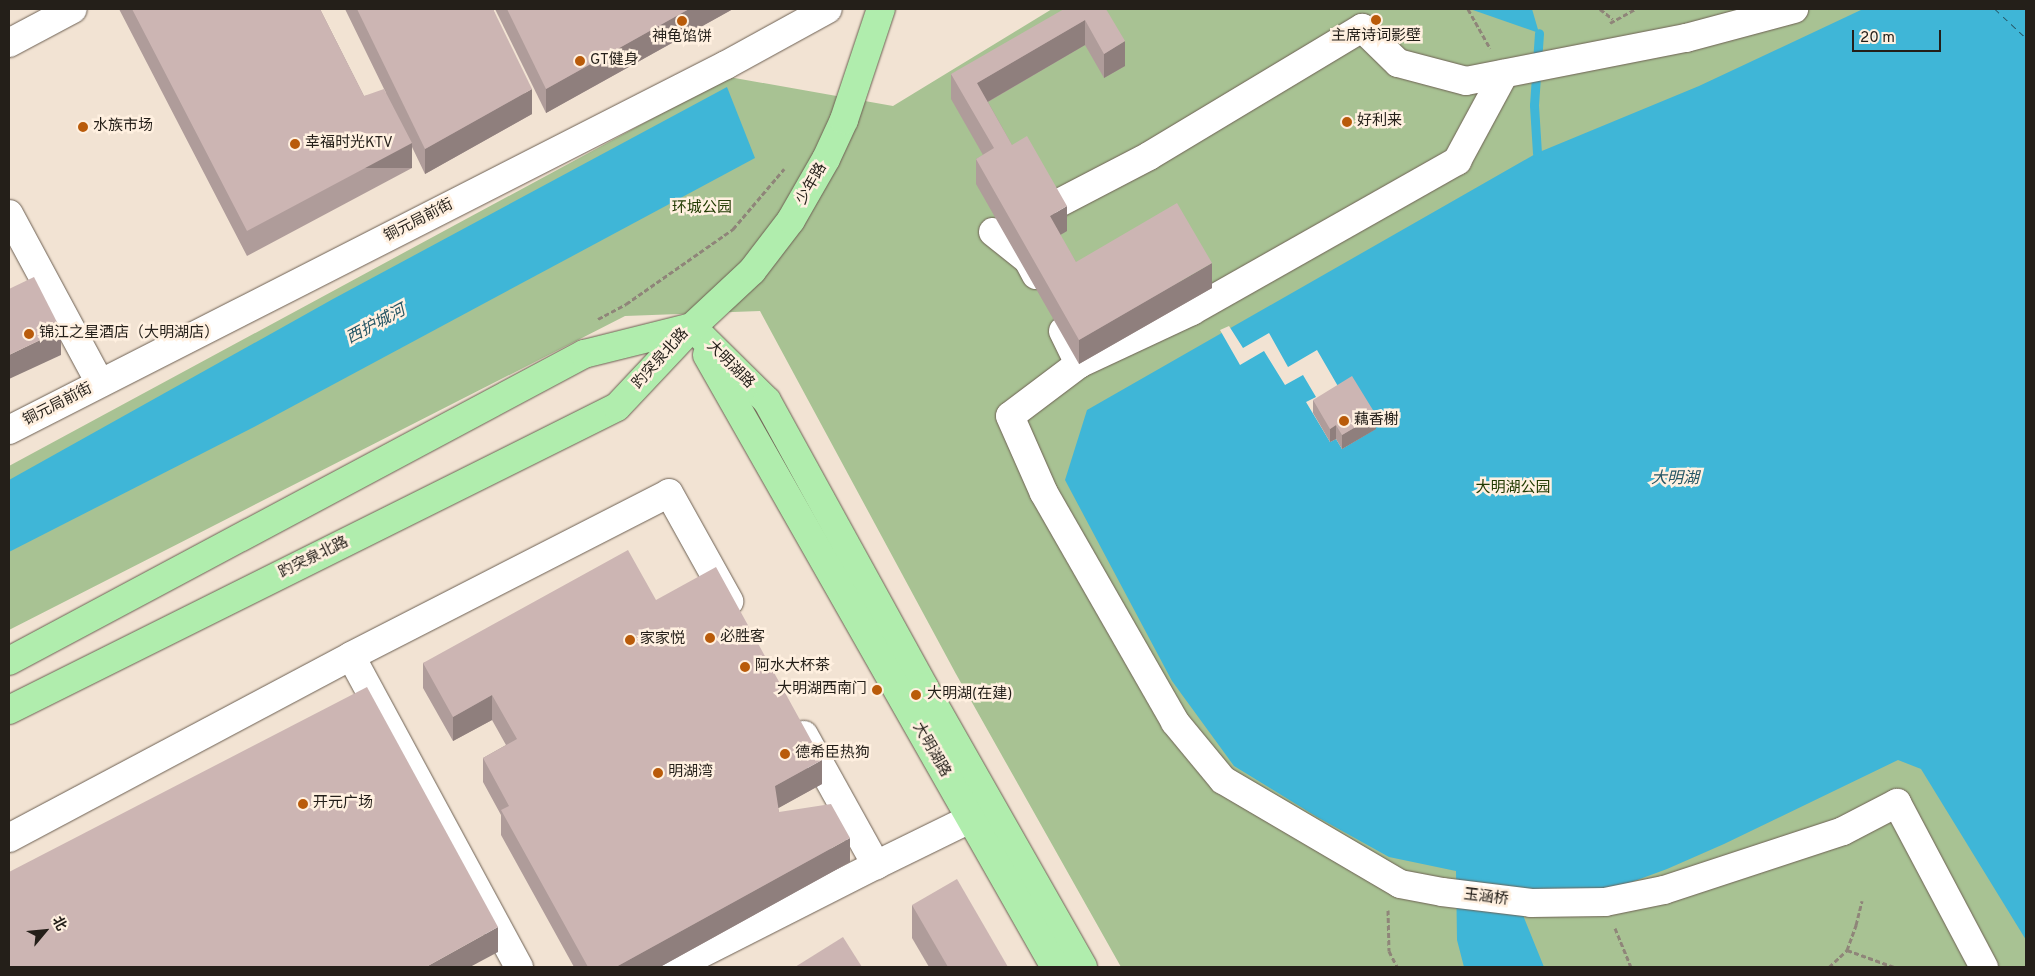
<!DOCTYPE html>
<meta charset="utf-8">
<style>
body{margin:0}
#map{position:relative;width:2035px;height:976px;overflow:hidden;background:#f2e3d3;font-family:Overpass,"Noto Sans SC",sans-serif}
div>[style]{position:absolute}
.green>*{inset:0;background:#a8c293}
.water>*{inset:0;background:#3fb6d7}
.pier>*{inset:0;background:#f2e3d3}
.stream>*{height:9px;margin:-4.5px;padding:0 4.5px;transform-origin:4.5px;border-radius:4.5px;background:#3fb6d7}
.ferry>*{height:1px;margin-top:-0.5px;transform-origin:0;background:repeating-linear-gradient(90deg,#255564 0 6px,transparent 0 11px)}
.path>*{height:3px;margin-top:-1.5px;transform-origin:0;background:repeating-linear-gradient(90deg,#8f8579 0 5px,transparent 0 7.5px)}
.roads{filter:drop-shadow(0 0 1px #6d6053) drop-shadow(0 0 1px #6d6053)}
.minor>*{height:28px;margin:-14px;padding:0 14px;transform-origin:14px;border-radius:14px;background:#fff}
.major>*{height:28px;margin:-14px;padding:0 14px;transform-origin:14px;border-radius:14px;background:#b0edad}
.wall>*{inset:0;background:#af9c9a}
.shaded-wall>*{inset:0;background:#8f7f7d;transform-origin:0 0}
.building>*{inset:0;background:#ccb5b3}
.dots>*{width:14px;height:14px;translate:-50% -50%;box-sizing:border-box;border:2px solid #fff0e0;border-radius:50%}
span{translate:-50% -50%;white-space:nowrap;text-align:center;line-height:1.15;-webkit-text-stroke:5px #fff0e0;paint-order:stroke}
.poi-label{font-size:15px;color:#241f19}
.left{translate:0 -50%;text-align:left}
.right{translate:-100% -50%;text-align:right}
.street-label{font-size:15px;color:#241f19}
.park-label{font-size:15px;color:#213a01}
.water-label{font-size:16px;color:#255564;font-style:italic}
.frame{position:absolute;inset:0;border:10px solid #241f19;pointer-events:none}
.north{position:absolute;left:20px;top:906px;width:50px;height:50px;-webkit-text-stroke:4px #fff0e0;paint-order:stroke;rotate:62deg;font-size:14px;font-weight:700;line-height:20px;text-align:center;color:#241f19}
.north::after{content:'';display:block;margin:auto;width:18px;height:22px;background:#241f19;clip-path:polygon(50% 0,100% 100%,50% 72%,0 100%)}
.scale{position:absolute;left:1852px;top:30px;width:89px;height:22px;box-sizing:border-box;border:2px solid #241f19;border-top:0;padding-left:6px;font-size:15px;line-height:18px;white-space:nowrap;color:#241f19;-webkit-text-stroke:4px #fff0e0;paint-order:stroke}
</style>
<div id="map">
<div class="green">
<i style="clip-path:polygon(1052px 9px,2026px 9px,2026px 967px,1121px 967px,956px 674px,760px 311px,625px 316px,9px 630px,9px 466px,729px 77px,893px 106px)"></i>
</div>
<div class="water">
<i style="clip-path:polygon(1470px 9px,1532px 9px,1539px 33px)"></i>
<i style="clip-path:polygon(1863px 9px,2026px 9px,2026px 940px,1921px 769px,1898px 760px,1724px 844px,1667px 869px,1591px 897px,1512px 888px,1544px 967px,1464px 967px,1457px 940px,1456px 871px,1389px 857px,1317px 817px,1234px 766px,1172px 681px,1065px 480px,1087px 410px,1537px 153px,1699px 86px)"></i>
<i style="clip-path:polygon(727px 87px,755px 158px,254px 427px,9px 552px,9px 480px,333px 299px)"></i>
</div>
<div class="pier">
<i style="clip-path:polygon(1229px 326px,1243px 348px,1269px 333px,1288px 367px,1317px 350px,1339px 388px,1375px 429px,1342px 449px,1336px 439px,1330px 442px,1306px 402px,1316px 397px,1303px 375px,1285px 385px,1264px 351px,1240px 365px,1220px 330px)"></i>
</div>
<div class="stream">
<i style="left:1537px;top:153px;width:48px;rotate:-93.6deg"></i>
<i style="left:1534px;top:105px;width:72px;rotate:-86deg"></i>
</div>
<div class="ferry">
<i style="left:1995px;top:9px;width:42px;rotate:43.1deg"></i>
</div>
<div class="path">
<i style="left:1468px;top:9px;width:45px;rotate:60.6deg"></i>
<i style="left:1600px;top:9px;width:16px;rotate:38deg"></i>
<i style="left:1610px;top:23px;width:29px;rotate:-29deg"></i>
<i style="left:598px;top:319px;width:32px;rotate:-28deg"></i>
<i style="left:626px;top:304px;width:131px;rotate:-35deg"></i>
<i style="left:733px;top:229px;width:79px;rotate:-49.6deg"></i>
<i style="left:1388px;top:910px;width:41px;rotate:88.6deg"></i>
<i style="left:1389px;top:951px;width:18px;rotate:63deg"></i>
<i style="left:1615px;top:928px;width:42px;rotate:67.7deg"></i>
<i style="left:1847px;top:950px;width:50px;rotate:19.9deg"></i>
<i style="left:1829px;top:967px;width:25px;rotate:-43deg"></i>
<i style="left:1847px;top:950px;width:27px;rotate:-70deg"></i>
<i style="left:1856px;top:925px;width:25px;rotate:-76deg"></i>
</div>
<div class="roads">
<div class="minor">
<i style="left:9px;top:43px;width:72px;rotate:-28deg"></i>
<i style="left:9px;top:214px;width:192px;rotate:61.7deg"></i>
<i style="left:1032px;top:217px;width:132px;rotate:-27.5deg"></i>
<i style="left:1149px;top:156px;width:249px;rotate:-31deg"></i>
<i style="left:1362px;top:28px;width:50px;rotate:44.2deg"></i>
<i style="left:1398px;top:63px;width:70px;rotate:14.8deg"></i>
<i style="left:1466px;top:81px;width:224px;rotate:-11.1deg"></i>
<i style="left:1686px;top:38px;width:112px;rotate:-15deg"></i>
<i style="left:993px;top:232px;width:45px;rotate:38.7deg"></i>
<i style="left:1028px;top:260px;width:17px;rotate:62deg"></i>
<i style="left:1063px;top:331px;width:37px;rotate:64deg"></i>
<i style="left:1079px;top:364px;width:86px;rotate:143deg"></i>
<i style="left:1010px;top:416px;width:84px;rotate:66.2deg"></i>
<i style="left:1044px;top:493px;width:264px;rotate:60.2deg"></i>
<i style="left:1175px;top:722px;width:75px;rotate:50.4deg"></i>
<i style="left:1223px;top:780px;width:205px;rotate:30.4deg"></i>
<i style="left:1400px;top:884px;width:43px;rotate:10.8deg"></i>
<i style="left:1442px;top:892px;width:90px;rotate:7deg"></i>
<i style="left:1531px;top:903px;width:74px;rotate:-0.8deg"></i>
<i style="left:1605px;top:902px;width:60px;rotate:-11.5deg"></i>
<i style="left:1664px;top:890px;width:188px;rotate:-18.2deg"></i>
<i style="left:1843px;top:831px;width:61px;rotate:-27.4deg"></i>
<i style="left:1897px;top:803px;width:186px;rotate:62.1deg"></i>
<i style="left:1079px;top:364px;width:125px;rotate:-25.1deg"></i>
<i style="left:1192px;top:311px;width:305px;rotate:-29.5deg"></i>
<i style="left:1457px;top:161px;width:99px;rotate:-61.6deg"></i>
<i style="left:9px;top:430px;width:805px;rotate:-26.98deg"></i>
<i style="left:726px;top:65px;width:116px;rotate:-28.8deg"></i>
<i style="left:804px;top:735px;width:149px;rotate:61deg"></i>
<i style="left:9px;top:838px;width:387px;rotate:-28deg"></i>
<i style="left:519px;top:967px;width:353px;rotate:-118.4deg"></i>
<i style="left:351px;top:656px;width:357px;rotate:-27.1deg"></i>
<i style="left:669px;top:493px;width:124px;rotate:60.9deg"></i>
<i style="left:675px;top:967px;width:225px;rotate:-26.9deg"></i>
<i style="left:876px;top:865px;width:105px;rotate:-26.1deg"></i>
</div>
<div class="major">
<i style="left:692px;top:327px;width:105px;rotate:44.6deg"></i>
<i style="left:767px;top:401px;width:326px;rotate:61.2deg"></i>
<i style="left:924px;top:687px;width:322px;rotate:60.4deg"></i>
<i style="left:707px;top:355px;width:704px;rotate:60.38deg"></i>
<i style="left:9px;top:661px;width:652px;rotate:-28.1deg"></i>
<i style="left:584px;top:354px;width:111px;rotate:-14deg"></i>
<i style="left:9px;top:710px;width:679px;rotate:-26.49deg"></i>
<i style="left:617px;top:407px;width:110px;rotate:-46.8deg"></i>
<i style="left:692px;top:327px;width:82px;rotate:-43deg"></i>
<i style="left:752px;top:271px;width:64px;rotate:-52.6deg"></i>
<i style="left:791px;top:220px;width:70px;rotate:-60.2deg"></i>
<i style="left:826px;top:159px;width:43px;rotate:-65.2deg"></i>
<i style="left:844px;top:120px;width:117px;rotate:-71.6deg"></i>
</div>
</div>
<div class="wall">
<i style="clip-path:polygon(119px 9px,320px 9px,364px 96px,386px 93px,345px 9px,493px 9px,532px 114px,425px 174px,412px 147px,412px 168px,247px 256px)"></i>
<i style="clip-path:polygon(495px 9px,733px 9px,546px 113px)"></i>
<i style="clip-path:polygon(1106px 9px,1125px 66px,1104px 78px,1085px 45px,988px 102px,1012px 145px,1067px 231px,1060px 235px,1076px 262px,1212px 288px,1079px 364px,976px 184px,976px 159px,983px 155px,951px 99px,951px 74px)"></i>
<i style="clip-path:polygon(1313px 400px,1376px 429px,1342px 449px,1336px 439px,1330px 442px,1313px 413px)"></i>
<i style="clip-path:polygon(656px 600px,822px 784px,778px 808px,779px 812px,850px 862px,660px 967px,574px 967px,501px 835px,501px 815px,483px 782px,483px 758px,506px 745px,492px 720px,453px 741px,423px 688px,423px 663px)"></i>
<i style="clip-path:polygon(912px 905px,1008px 967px,929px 967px,912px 938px)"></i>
</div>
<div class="shaded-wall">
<i style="clip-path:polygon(689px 9px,733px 9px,546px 113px,546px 89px)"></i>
<i style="clip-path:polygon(1085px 20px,1085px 45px,977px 108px,977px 83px)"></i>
<i style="clip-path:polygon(1125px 41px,1125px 66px,1104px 78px,1104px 54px)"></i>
<i style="clip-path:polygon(532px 89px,532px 114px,425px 174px,425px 149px)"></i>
<i style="left:412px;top:143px;width:25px;height:187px;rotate:90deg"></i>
<i style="clip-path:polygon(1067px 206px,1067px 231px,1050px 241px,1050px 216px)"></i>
<i style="clip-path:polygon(1212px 263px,1212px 288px,1079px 364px,1079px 340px)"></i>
<i style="clip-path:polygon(61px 330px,61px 355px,9px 379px,9px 355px)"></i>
<i style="clip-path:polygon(1376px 415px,1376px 429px,1342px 449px,1342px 435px)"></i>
<i style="clip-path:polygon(1336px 425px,1336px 439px,1330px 442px,1330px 429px)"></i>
<i style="clip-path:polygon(492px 695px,492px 720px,453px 741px,453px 717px)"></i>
<i style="clip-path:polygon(822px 760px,822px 784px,775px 810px,775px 786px)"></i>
<i style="clip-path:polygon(850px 838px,850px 862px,660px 967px,616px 967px)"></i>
<i style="clip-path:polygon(498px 927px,498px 952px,470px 967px,426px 967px)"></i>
</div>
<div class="building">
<i style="clip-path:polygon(132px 9px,320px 9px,364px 96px,384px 89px,412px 143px,247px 231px)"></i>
<i style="clip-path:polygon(357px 9px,493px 9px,532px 89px,425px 149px)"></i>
<i style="clip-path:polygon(507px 9px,689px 9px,546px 89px)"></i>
<i style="clip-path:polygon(1064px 9px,1106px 9px,1125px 41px,1104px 54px,1085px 20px,977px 83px,1012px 145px,1027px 136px,1067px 206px,1050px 216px,1076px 262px,1177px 203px,1212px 263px,1079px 340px,976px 159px,994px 148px,951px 74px)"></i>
<i style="clip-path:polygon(34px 277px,61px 330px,9px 355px,9px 289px)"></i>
<i style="clip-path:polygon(1352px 376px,1376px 415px,1342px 435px,1336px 425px,1330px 429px,1313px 400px)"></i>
<i style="clip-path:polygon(628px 550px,656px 600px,716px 567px,822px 760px,775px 786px,779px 812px,831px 804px,850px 838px,616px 967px,588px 967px,501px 810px,509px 806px,483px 758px,517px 739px,492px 695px,453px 717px,423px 663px)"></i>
<i style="clip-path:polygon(367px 687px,498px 927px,426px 967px,9px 967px,9px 872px)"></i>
<i style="clip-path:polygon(957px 879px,1008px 967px,948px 967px,912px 905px)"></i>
<i style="clip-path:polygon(843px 937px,862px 967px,795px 967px)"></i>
</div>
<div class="dots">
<i style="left:1376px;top:20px;background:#b95b0a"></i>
<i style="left:682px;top:21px;background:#b95b0a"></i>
<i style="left:580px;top:61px;background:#b95b0a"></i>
<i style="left:1347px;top:122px;background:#b95b0a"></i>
<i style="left:83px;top:127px;background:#b95b0a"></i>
<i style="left:295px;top:144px;background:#b95b0a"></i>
<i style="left:29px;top:334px;background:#b95b0a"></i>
<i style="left:1344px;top:421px;background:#b95b0a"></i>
<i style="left:710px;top:638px;background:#b95b0a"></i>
<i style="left:630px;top:640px;background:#b95b0a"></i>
<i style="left:745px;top:667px;background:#b95b0a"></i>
<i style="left:877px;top:690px;background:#b95b0a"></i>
<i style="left:916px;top:695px;background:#b95b0a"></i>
<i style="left:785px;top:754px;background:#b95b0a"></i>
<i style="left:658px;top:773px;background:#b95b0a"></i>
<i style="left:303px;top:804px;background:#b95b0a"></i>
</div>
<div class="poi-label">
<span style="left:1376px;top:37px">主席诗词影壁</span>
<span style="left:682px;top:38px">神龟馅饼</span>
<span class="left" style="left:590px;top:61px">GT健身</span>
<span class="left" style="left:1357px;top:122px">好利来</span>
<span class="left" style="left:93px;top:127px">水族市场</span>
<span class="left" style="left:305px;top:144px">幸福时光KTV</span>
<span class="left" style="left:39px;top:334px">锦江之星酒店（大明湖店）</span>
<span class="left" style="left:1354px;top:421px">藕香榭</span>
<span class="left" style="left:720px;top:638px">必胜客</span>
<span class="left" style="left:640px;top:640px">家家悦</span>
<span class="left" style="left:755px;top:667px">阿水大杯茶</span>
<span class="right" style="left:867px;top:690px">大明湖西南门</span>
<span class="left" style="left:927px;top:695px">大明湖(在建)</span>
<span class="left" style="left:795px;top:754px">德希臣热狗</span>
<span class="left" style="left:668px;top:773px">明湖湾</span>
<span class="left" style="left:313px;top:804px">开元广场</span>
</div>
<div class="street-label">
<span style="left:812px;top:184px;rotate:-60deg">少年路</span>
<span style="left:419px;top:221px;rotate:-27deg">铜元局前街</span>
<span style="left:661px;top:359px;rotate:-48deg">趵突泉北路</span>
<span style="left:730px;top:365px;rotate:45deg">大明湖路</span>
<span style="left:58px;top:405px;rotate:-27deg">铜元局前街</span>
<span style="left:314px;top:558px;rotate:-26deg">趵突泉北路</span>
<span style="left:931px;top:750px;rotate:60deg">大明湖路</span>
<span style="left:1486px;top:898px;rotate:7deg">玉涵桥</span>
</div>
<div class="park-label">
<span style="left:702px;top:209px">环城公园</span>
<span style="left:1513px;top:489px">大明湖公园</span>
</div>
<div class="water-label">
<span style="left:376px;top:325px;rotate:-28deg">西护城河</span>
<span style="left:1675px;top:479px">大明湖</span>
</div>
<div class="frame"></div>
<div class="north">北</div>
<div class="scale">20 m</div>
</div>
